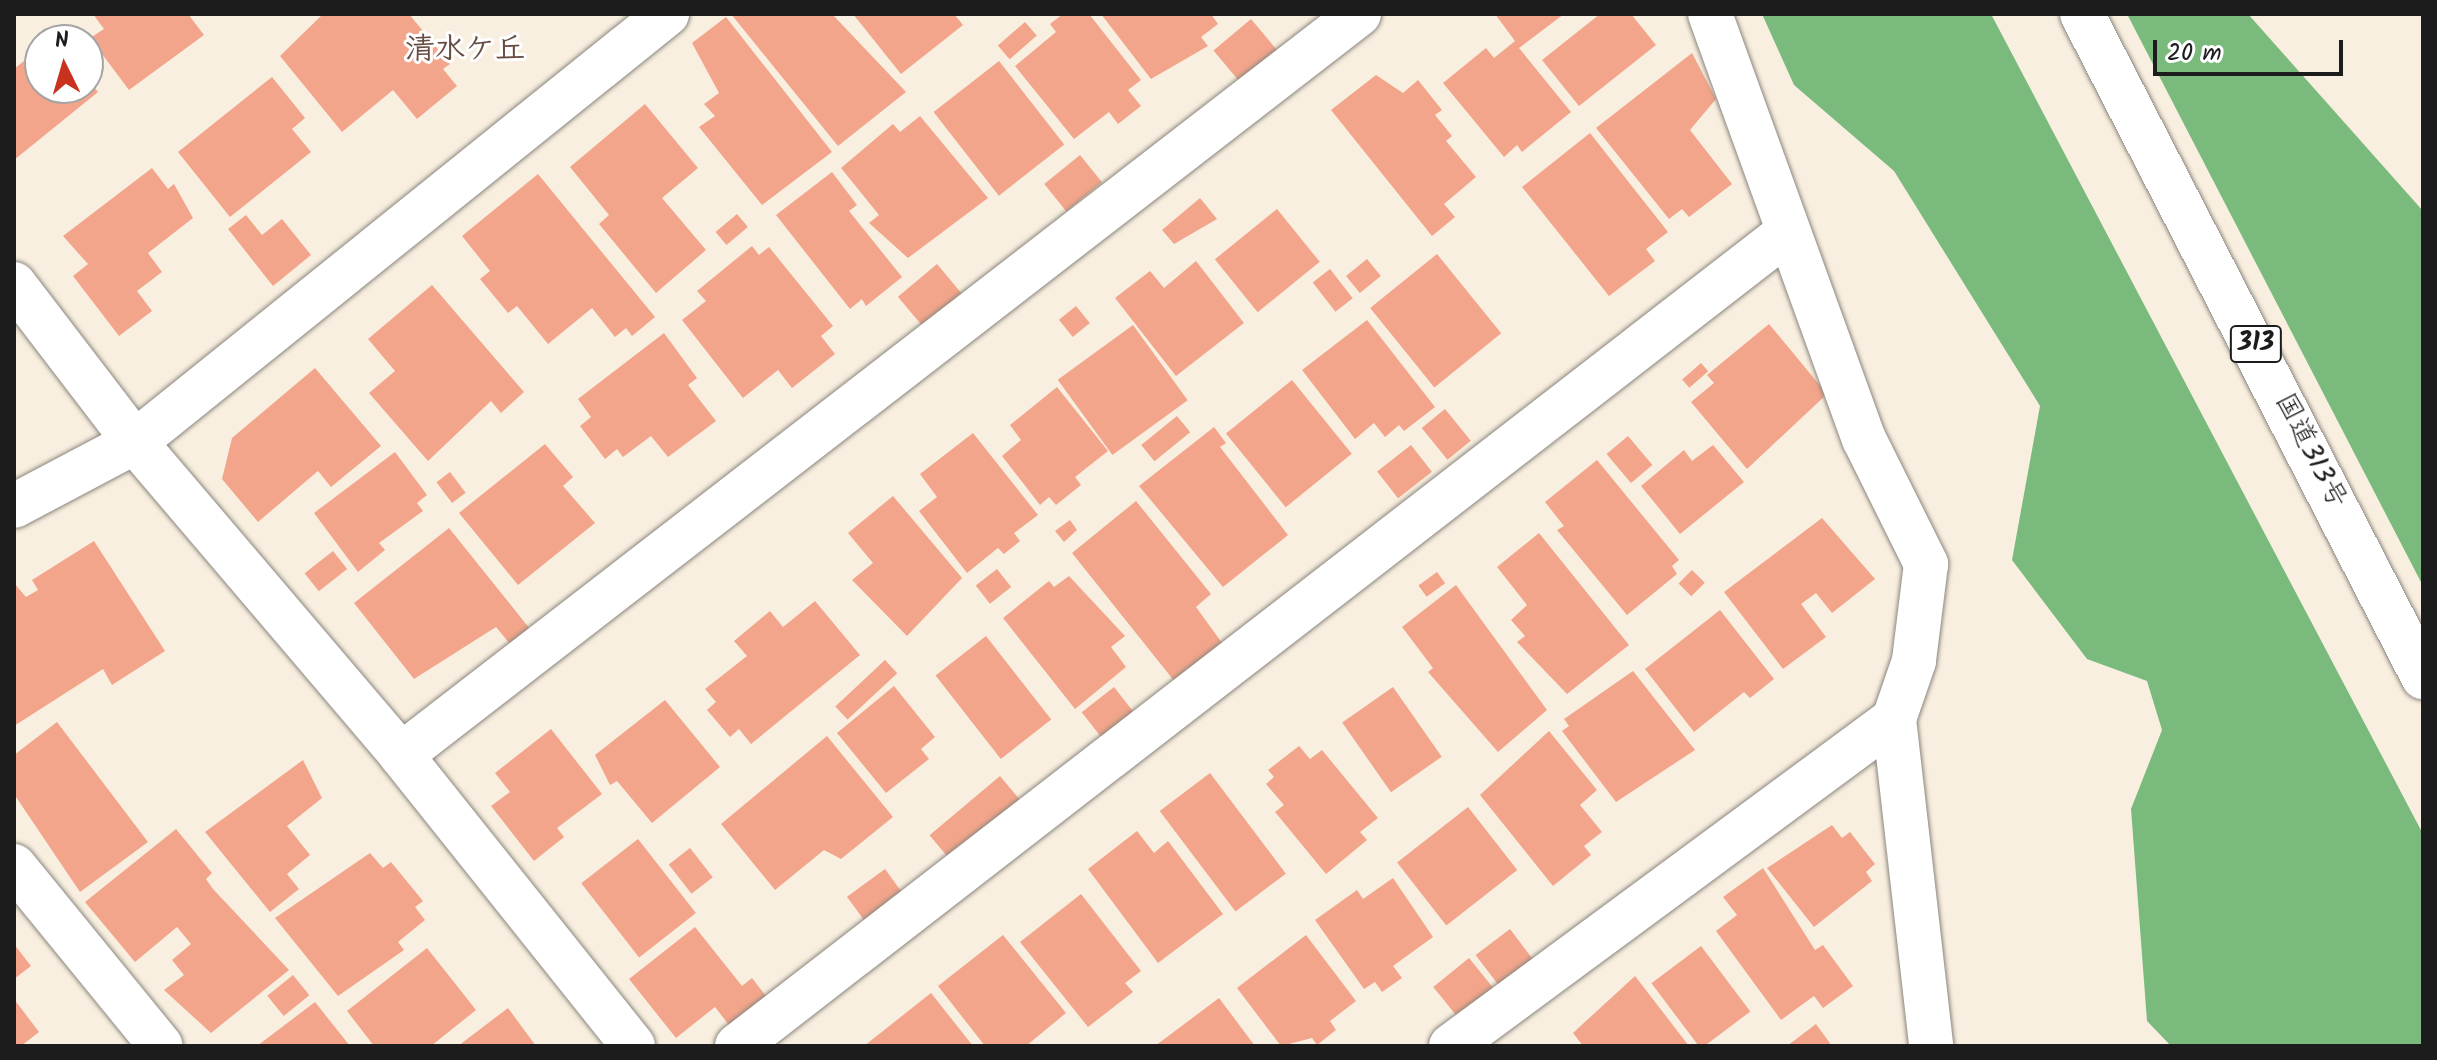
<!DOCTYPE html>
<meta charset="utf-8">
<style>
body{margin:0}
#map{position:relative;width:2437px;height:1060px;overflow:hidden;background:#f9efe0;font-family:Kalam,"Klee One",sans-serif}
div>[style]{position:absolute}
.forest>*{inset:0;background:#7abb7d}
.building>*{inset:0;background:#f2a58a;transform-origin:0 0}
.roads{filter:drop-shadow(0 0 2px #8a867e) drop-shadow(0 0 2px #8a867e)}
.minor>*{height:44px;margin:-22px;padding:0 22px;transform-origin:22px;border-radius:22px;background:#fff}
.trunk>*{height:44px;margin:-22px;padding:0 22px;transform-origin:22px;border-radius:22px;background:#fff}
span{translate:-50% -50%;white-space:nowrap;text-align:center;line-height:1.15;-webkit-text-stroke:6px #fff;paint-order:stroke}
.shield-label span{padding:2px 6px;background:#fff;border:2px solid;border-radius:6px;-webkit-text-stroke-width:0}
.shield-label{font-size:26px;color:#1c1c1c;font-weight:700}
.street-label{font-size:28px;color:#1c1c1c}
.neighbourhood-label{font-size:30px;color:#674c42;font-weight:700}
.frame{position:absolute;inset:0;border:16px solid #1c1c1c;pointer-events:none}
.north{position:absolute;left:24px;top:24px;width:80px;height:80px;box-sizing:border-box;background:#fff;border:2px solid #a4a4a4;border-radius:50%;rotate:355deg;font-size:22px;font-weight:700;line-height:32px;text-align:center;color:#1c1c1c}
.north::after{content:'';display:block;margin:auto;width:28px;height:36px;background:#c8321e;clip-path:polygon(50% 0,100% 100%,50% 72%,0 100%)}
.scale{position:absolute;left:2153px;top:40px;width:190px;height:36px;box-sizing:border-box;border:4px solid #1c1c1c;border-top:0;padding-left:10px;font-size:24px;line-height:28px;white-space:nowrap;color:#1c1c1c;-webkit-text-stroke:6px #fff;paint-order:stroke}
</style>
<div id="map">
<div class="forest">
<i style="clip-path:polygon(1762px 14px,1991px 14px,2423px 834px,2423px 1046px,2171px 1046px,2147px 1021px,2131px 809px,2162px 730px,2147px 681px,2087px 659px,2012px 560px,2040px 406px,1894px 171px,1794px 85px)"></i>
<i style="clip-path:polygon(2127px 14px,2248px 14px,2423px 211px,2423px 586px)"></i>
</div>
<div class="building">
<i style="clip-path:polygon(93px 14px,188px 14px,204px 35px,129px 90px,90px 38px,104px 29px)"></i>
<i style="clip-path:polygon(323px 14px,409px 14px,450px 64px,443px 69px,457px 86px,417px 119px,393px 90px,342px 132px,280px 56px)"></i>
<i style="clip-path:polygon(731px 14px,832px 14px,906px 92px,838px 146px)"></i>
<i style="clip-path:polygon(853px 14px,954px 14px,963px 25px,901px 74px)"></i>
<i style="clip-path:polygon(1063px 14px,1089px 14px,1141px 80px,1128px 90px,1141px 106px,1118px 124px,1109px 112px,1074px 139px,1015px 66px,1056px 32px,1050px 24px)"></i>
<i style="clip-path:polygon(1101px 14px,1211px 14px,1218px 24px,1201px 37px,1208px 46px,1151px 79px)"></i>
<i style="clip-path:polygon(1495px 14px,1564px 14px,1519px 48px,1571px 112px,1522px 152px,1517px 145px,1504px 157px,1443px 83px,1486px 48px,1494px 58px,1515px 41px)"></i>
<i style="clip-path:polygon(1600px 14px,1631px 14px,1656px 45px,1579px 106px,1542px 60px)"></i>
<i style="clip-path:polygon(726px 17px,832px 152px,762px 205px,699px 127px,715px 116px,704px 104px,719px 93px,692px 43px)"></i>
<i style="left:1251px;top:19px;width:42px;height:49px;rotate:50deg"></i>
<i style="left:1025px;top:22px;width:18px;height:36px;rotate:49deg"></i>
<i style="clip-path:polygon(40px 48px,40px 88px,88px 88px,88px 79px,98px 92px,14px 160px,14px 69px)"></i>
<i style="clip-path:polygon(1692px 53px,1716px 99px,1690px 130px,1732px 184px,1689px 217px,1682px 209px,1669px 219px,1596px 128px)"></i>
<i style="left:999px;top:61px;width:106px;height:83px;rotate:52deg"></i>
<i style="clip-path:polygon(1376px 75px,1403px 93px,1418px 80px,1442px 110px,1435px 115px,1452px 136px,1446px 141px,1476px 177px,1444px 204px,1455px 217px,1432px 236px,1331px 110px)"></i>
<i style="clip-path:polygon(272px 77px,305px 118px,292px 129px,311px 152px,230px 217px,178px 152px)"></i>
<i style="clip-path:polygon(645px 104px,698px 168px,662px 198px,706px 250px,656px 293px,599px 224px,609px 215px,570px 167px)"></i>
<i style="clip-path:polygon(920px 116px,988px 198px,908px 258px,869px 223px,879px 215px,841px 168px,893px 124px,900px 132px)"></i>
<i style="clip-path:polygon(1590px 133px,1668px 232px,1646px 249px,1655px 261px,1609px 296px,1522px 187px)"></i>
<i style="left:1080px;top:155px;width:35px;height:46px;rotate:51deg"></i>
<i style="clip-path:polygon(152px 168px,168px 189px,174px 184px,193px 218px,148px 253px,162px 272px,137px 291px,152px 311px,119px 336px,73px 276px,88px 264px,63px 236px)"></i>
<i style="clip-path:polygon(832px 172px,857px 205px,849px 211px,902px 277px,866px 306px,862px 299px,850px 309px,776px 215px)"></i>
<i style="clip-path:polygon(538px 174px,655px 317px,632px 336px,626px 328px,615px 337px,592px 308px,548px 344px,517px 306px,508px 313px,480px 279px,490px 271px,462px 236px)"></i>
<i style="clip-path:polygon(1200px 198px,1217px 219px,1174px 244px,1162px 230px)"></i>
<i style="left:1277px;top:209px;width:68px;height:80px;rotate:51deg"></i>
<i style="left:737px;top:214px;width:17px;height:28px;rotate:50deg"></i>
<i style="clip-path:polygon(246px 215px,262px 235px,282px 219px,311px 255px,273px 286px,228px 229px)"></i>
<i style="clip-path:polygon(752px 246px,759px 255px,769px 247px,833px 326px,821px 336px,835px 354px,792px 388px,778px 370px,743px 398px,682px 320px,706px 301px,697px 291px)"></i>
<i style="left:1437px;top:254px;width:102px;height:86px;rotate:51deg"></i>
<i style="left:1367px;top:259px;width:22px;height:27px;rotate:51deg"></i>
<i style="clip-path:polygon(1196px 261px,1244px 323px,1176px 376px,1115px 298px,1150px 271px,1164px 288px)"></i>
<i style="left:937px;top:264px;width:42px;height:51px;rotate:50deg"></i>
<i style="left:1330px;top:269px;width:37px;height:22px;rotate:52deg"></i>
<i style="clip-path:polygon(432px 285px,524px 392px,501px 413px,491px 401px,428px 461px,369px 393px,395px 371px,368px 339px)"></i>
<i style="left:1076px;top:306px;width:22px;height:22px;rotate:51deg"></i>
<i style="clip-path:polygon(1367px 320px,1435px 407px,1404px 431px,1399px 425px,1385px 437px,1374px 423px,1355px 439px,1302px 370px)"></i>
<i style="clip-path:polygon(1769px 324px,1827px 394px,1747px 469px,1691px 402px,1714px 383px,1707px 375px)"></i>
<i style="left:1133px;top:325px;width:93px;height:93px;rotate:54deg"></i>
<i style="clip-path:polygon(664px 333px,697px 378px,688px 385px,716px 421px,668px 457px,651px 436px,623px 457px,617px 449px,605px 459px,580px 426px,591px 417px,578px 399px)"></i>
<i style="left:1701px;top:363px;width:11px;height:25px;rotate:49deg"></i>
<i style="clip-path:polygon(315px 368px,381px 446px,331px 487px,318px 471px,258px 522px,222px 479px,232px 438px)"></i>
<i style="left:1292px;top:380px;width:95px;height:85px;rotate:51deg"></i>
<i style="clip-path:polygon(1057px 387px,1108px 451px,1075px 477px,1081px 485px,1056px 505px,1049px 497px,1040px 505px,1002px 456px,1021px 440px,1010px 425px)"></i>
<i style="left:1445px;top:409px;width:41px;height:30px;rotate:51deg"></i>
<i style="left:1177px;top:416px;width:21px;height:46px;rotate:51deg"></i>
<i style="clip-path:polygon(1214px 427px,1226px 443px,1220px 447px,1288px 535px,1223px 587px,1139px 486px)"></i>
<i style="clip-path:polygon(973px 433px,1038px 515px,1014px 533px,1020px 541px,1004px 554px,998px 548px,967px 573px,919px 511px,937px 497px,920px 474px)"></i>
<i style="left:1628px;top:436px;width:38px;height:28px;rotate:50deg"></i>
<i style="clip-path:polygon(545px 444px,573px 477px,563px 486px,595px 523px,518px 585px,459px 513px)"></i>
<i style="left:1411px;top:445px;width:34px;height:43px;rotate:52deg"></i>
<i style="clip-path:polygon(1713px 445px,1744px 482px,1680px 534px,1641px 486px,1684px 450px,1692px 461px)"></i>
<i style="clip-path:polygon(395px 452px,427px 495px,417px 503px,423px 511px,379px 543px,385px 550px,358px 572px,314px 513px)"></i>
<i style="clip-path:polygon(1597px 460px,1679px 560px,1672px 566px,1677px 574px,1627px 615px,1557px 530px,1564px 526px,1545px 502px)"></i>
<i style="left:450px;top:472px;width:26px;height:17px;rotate:53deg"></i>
<i style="clip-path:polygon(893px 496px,962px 578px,907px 636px,852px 580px,873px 563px,848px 533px)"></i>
<i style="clip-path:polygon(1136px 501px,1211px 594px,1196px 607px,1230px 654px,1183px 692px,1072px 553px)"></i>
<i style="clip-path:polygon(1822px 518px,1875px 579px,1832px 613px,1816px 593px,1801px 604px,1826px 637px,1783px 669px,1724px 592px)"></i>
<i style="clip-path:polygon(1070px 520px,1077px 530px,1064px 542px,1055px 531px)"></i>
<i style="clip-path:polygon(449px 528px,530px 629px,510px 644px,496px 627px,414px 679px,354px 603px)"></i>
<i style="clip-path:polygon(1539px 533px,1629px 645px,1567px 694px,1517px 642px,1525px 636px,1511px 620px,1527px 605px,1497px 567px)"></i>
<i style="clip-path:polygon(94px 541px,165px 651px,112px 685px,103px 669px,14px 726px,14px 583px,26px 597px,38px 590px,32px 580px)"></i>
<i style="left:333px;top:551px;width:23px;height:36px;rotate:52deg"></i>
<i style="left:997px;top:569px;width:23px;height:27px;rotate:52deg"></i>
<i style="left:1692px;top:570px;width:18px;height:19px;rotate:45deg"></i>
<i style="left:1437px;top:572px;width:14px;height:23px;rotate:54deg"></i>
<i style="clip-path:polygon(1069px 576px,1125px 636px,1111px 647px,1126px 667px,1075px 709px,1003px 618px,1049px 581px,1054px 587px)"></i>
<i style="clip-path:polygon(1456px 585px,1547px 710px,1498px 752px,1428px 672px,1433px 668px,1402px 627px)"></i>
<i style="clip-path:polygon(815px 601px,860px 655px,751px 744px,739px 729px,730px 737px,707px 710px,716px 702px,705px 689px,747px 656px,734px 641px,770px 611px,783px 627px)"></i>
<i style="clip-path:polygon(1720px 610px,1774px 679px,1750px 698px,1744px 692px,1694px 732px,1645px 669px)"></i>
<i style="left:986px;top:636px;width:106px;height:64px;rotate:52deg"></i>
<i style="left:885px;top:660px;width:18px;height:68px;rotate:47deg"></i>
<i style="clip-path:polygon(1633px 671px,1695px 750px,1616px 802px,1562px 731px,1569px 726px,1564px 719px)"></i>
<i style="clip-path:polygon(894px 686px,935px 737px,921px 749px,929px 759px,886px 793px,837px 733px)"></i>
<i style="left:1114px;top:687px;width:41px;height:41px;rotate:52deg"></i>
<i style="left:1393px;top:687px;width:85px;height:62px;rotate:55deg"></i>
<i style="clip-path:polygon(665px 700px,720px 767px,652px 823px,617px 781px,610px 785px,595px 755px)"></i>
<i style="clip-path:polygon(57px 722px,148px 842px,80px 892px,14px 794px,14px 755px)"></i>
<i style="clip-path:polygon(551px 729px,602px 794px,557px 828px,564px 837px,534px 861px,491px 806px,510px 792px,495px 773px)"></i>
<i style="clip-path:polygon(1549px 731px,1597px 790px,1580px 805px,1602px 832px,1584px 846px,1591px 855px,1553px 886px,1480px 795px)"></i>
<i style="clip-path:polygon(827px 736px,893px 817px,841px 859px,824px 850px,775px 890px,721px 824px)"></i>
<i style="clip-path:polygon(1299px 746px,1310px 759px,1322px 750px,1378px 818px,1360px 832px,1367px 840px,1326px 874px,1275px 812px,1284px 805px,1266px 784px,1274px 777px,1268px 770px)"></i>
<i style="clip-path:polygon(303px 760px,322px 798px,287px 826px,310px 855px,287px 874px,299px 889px,270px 912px,205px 832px)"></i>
<i style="left:1210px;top:773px;width:126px;height:63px;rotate:53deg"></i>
<i style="left:1000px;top:776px;width:42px;height:92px;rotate:50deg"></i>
<i style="left:1468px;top:807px;width:80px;height:90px;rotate:52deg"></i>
<i style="clip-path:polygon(1832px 825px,1842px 838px,1850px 832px,1875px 864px,1866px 872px,1872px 881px,1814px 927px,1767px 868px)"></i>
<i style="clip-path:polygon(176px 829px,212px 873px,206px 879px,213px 889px,289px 970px,211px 1033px,164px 990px,184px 975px,172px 960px,191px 944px,177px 927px,135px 962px,85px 902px)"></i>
<i style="clip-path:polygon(1137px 831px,1154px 853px,1168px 841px,1223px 914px,1158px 963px,1088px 869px)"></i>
<i style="left:638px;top:839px;width:94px;height:72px;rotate:52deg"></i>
<i style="left:690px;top:848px;width:37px;height:27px;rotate:52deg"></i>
<i style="clip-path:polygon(370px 853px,383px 868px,391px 862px,423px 901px,415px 907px,425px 920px,398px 942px,404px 950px,338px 996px,275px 918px)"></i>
<i style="clip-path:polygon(1763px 868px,1815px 950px,1823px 945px,1853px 986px,1823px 1008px,1814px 996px,1781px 1020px,1716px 931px,1737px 915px,1723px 897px)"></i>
<i style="left:885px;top:869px;width:48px;height:47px;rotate:54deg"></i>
<i style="clip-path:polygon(1393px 878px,1433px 937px,1393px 966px,1402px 978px,1382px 992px,1375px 982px,1364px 989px,1315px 920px,1357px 890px,1363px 899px)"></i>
<i style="clip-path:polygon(1081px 894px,1141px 971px,1125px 983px,1133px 992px,1088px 1027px,1020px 942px)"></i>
<i style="clip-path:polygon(695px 927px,742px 986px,752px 978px,776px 1009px,739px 1038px,715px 1007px,676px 1038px,629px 979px)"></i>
<i style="left:1510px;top:929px;width:45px;height:43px;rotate:53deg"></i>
<i style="clip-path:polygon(1003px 935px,1066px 1013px,1026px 1046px,985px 1046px,938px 986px)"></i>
<i style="clip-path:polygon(1306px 935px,1356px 1001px,1330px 1021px,1336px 1030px,1317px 1045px,1312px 1038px,1281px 1046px,1237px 988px)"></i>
<i style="clip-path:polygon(14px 944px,31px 966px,14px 979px)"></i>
<i style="left:1701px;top:946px;width:82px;height:62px;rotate:53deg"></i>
<i style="clip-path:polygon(427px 948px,476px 1010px,431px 1046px,374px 1046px,347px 1011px)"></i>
<i style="left:1469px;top:958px;width:46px;height:46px;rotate:51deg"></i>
<i style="left:293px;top:975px;width:26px;height:33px;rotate:51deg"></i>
<i style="clip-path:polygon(1635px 976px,1689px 1046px,1583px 1046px,1573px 1033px)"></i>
<i style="clip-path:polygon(931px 993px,973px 1046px,864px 1046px)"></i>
<i style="clip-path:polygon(1219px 998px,1255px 1046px,1155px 1046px)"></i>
<i style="clip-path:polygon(14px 999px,39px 1032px,21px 1046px,14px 1046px)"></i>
<i style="clip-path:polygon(315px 1002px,350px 1046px,257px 1046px)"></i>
<i style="clip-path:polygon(508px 1008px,536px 1046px,458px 1046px)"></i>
<i style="clip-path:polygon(1816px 1024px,1832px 1046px,1787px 1046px)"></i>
</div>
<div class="roads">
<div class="minor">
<i style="left:1710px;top:14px;width:452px;rotate:70.1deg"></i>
<i style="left:1864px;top:439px;width:140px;rotate:63.6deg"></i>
<i style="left:1926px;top:564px;width:98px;rotate:97.1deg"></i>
<i style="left:1914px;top:661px;width:61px;rotate:109deg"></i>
<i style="left:1894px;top:719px;width:329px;rotate:83.5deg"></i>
<i style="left:14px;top:284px;width:199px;rotate:52.6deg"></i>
<i style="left:135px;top:442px;width:411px;rotate:49.6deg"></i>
<i style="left:401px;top:755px;width:372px;rotate:51.4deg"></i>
<i style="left:14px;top:506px;width:137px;rotate:-27.9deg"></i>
<i style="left:135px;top:442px;width:683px;rotate:-38.82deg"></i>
<i style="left:401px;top:755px;width:1211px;rotate:-37.72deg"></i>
<i style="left:14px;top:866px;width:232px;rotate:50.8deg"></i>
<i style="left:737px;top:1046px;width:1329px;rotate:-37.76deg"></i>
<i style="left:1451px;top:1046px;width:551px;rotate:-36.43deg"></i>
</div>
<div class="trunk">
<i style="left:2082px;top:14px;width:746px;rotate:62.78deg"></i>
</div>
</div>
<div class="shield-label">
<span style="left:2256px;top:344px">313</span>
</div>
<div class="street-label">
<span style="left:2310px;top:451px;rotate:63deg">国道313号</span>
</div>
<div class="neighbourhood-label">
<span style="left:465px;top:50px">清水ケ丘</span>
</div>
<div class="frame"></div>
<div class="north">N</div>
<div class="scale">20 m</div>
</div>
